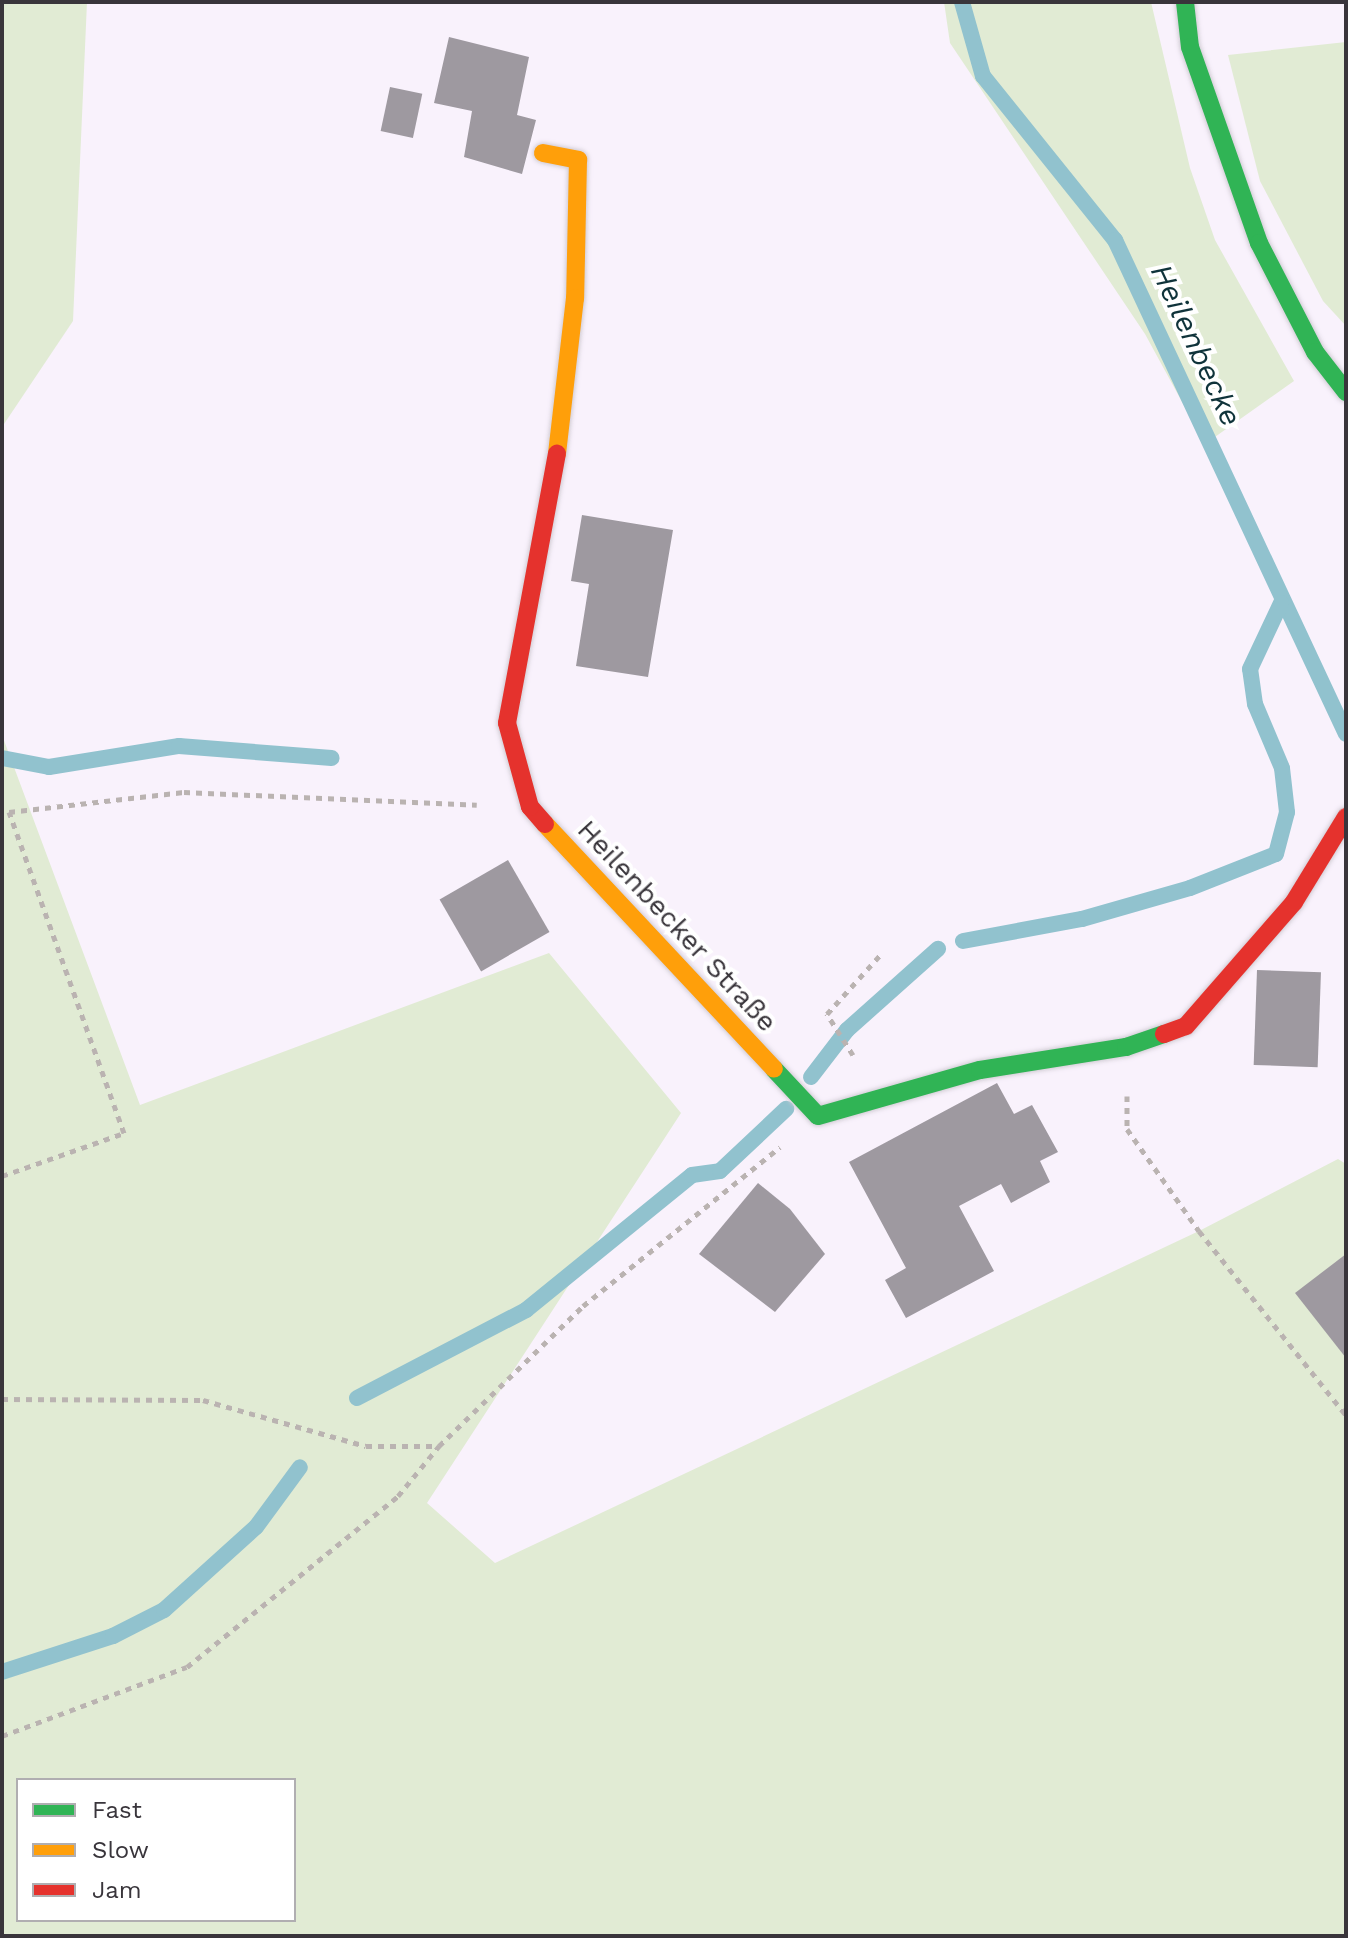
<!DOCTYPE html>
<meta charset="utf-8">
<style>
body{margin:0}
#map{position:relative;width:1348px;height:1938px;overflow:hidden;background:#f9f2fc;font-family:"Work Sans",sans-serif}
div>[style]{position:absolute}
.green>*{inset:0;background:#e1ebd4}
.stream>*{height:16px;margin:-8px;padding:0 8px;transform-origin:8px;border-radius:8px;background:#91c2ce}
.building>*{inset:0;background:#9e99a0;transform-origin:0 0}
.path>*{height:5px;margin-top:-2.5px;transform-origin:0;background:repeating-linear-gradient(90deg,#bab3b1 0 6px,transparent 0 12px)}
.roads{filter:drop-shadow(0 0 2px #d2cdd5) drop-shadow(0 0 2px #d2cdd5)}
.fast>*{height:18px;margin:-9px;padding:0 9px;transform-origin:9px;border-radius:9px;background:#30b455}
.slow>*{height:18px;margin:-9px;padding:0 9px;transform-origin:9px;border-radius:9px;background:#ff9f0a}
.jam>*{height:18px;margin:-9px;padding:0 9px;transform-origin:9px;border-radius:9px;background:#e5322d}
span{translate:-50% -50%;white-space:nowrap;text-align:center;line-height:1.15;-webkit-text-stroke:8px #fff;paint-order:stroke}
.street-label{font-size:28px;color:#39353b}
.water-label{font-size:30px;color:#0f333a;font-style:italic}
.frame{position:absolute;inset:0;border:4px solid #39353b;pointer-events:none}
.legend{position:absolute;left:16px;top:1778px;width:280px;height:144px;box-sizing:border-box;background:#fff;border:2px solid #b0aeb1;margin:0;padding:10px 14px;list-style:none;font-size:24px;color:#39353b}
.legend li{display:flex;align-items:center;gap:16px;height:40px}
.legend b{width:40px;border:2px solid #b0aeb1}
</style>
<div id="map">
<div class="green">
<i style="clip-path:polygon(2px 2px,87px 2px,73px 321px,2px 427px)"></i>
<i style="clip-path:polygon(944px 2px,1151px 2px,1190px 168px,1215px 240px,1294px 381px,1205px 444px,1145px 334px,950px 43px)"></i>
<i style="clip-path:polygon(1346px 42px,1346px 326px,1323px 301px,1260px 181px,1228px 55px)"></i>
<i style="clip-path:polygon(evenodd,2px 735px,140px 1105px,549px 953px,681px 1113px,427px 1503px,495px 1563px,1199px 1231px,1338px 1159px,1346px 1164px,1346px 1936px,2px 1936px,2px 735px,18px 1780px,294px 1780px,294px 1920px,18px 1920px,18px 1780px)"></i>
</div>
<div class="stream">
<i style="left:962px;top:2px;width:77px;rotate:74.2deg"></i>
<i style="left:983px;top:76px;width:211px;rotate:51.2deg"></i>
<i style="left:1115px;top:240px;width:545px;rotate:64.94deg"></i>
<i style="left:2px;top:758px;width:48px;rotate:10.8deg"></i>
<i style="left:49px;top:767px;width:132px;rotate:-9.2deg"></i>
<i style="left:179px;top:746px;width:153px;rotate:4.5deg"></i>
<i style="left:963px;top:941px;width:121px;rotate:-10.5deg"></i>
<i style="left:1082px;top:919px;width:112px;rotate:-16deg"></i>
<i style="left:1190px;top:888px;width:92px;rotate:-21.6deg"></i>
<i style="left:1276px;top:854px;width:43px;rotate:-75.3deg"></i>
<i style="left:1287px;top:812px;width:44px;rotate:-96.5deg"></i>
<i style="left:1282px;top:768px;width:69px;rotate:-112.9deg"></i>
<i style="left:1255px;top:704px;width:35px;rotate:-98deg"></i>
<i style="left:1250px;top:669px;width:73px;rotate:-64.8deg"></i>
<i style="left:811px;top:1077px;width:59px;rotate:-52.5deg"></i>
<i style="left:847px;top:1030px;width:122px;rotate:-41.7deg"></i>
<i style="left:357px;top:1398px;width:191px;rotate:-27.5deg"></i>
<i style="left:526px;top:1310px;width:214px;rotate:-39.1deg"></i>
<i style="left:692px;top:1175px;width:28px;rotate:-8deg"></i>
<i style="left:720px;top:1171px;width:91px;rotate:-43.2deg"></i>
<i style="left:2px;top:1672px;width:117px;rotate:-18deg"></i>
<i style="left:113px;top:1636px;width:57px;rotate:-27deg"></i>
<i style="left:164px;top:1610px;width:124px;rotate:-42.1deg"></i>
<i style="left:256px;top:1527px;width:74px;rotate:-53.7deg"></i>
</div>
<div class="building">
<i style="clip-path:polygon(449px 37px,529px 57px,517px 115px,536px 120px,522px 174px,464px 157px,472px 111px,434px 103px)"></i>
<i style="left:390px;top:87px;width:33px;height:45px;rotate:12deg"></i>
<i style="clip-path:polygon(582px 515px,673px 530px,648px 677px,576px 666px,589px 584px,571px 581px)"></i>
<i style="left:508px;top:860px;width:83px;height:79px;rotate:60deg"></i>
<i style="left:1257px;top:970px;width:64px;height:95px;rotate:2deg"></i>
<i style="clip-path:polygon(997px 1083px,1014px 1114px,1032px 1105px,1058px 1152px,1040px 1161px,1050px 1182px,1011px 1203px,1001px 1184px,959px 1206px,994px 1271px,906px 1318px,885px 1280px,906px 1268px,849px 1162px)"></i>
<i style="clip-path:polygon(758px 1183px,790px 1209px,825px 1254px,775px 1312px,699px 1254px)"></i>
<i style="clip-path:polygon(1346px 1254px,1346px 1358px,1295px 1293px)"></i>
</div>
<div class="path">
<i style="left:853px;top:1055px;width:49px;rotate:-122.4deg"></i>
<i style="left:827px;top:1014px;width:82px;rotate:-48deg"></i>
<i style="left:1127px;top:1096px;width:33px;rotate:90deg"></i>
<i style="left:1127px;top:1129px;width:125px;rotate:54.8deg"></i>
<i style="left:1199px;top:1231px;width:236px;rotate:51.4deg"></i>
<i style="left:2px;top:1176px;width:129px;rotate:-19.4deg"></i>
<i style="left:124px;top:1133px;width:341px;rotate:-109.7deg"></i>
<i style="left:9px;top:812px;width:176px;rotate:-6.5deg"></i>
<i style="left:184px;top:792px;width:293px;rotate:2.5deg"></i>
<i style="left:2px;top:1399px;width:201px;rotate:0.3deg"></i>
<i style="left:203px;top:1400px;width:169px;rotate:15.8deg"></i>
<i style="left:366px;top:1446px;width:72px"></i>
<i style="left:2px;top:1736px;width:197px;rotate:-20.5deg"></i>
<i style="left:187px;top:1667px;width:272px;rotate:-39deg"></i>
<i style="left:398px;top:1496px;width:65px;rotate:-50.6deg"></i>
<i style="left:439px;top:1446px;width:201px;rotate:-44.2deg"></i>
<i style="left:583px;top:1306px;width:253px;rotate:-38.9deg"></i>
</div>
<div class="roads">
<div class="fast">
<i style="left:1185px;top:2px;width:45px;rotate:83.7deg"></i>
<i style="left:1190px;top:47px;width:208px;rotate:70.6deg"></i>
<i style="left:1259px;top:243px;width:123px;rotate:62.8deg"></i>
<i style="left:1315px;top:352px;width:51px;rotate:52.2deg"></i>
<i style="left:774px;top:1069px;width:64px;rotate:46.9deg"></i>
<i style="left:818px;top:1116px;width:168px;rotate:-15.9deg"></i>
<i style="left:980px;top:1070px;width:148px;rotate:-9deg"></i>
<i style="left:1126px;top:1047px;width:40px;rotate:-18.9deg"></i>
</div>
<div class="slow">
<i style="left:543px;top:153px;width:36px;rotate:11deg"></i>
<i style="left:578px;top:160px;width:138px;rotate:91.2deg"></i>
<i style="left:575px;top:298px;width:157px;rotate:96.6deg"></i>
<i style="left:545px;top:824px;width:335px;rotate:46.9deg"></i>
</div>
<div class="jam">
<i style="left:545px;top:824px;width:23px;rotate:-131deg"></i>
<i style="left:530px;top:807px;width:87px;rotate:-105.3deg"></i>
<i style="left:507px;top:723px;width:274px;rotate:-79.5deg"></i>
<i style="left:1164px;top:1034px;width:23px;rotate:-20deg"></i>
<i style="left:1186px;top:1026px;width:164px;rotate:-48.9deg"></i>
<i style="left:1294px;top:902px;width:100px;rotate:-58.5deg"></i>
</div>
</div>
<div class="street-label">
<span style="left:677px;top:926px;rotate:47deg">Heilenbecker Straße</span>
</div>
<div class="water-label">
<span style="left:1196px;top:345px;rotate:65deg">Heilenbecke</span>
</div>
<div class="frame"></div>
<ul class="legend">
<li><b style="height:10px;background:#30b455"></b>Fast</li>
<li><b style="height:10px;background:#ff9f0a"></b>Slow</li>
<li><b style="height:10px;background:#e5322d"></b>Jam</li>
</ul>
</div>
